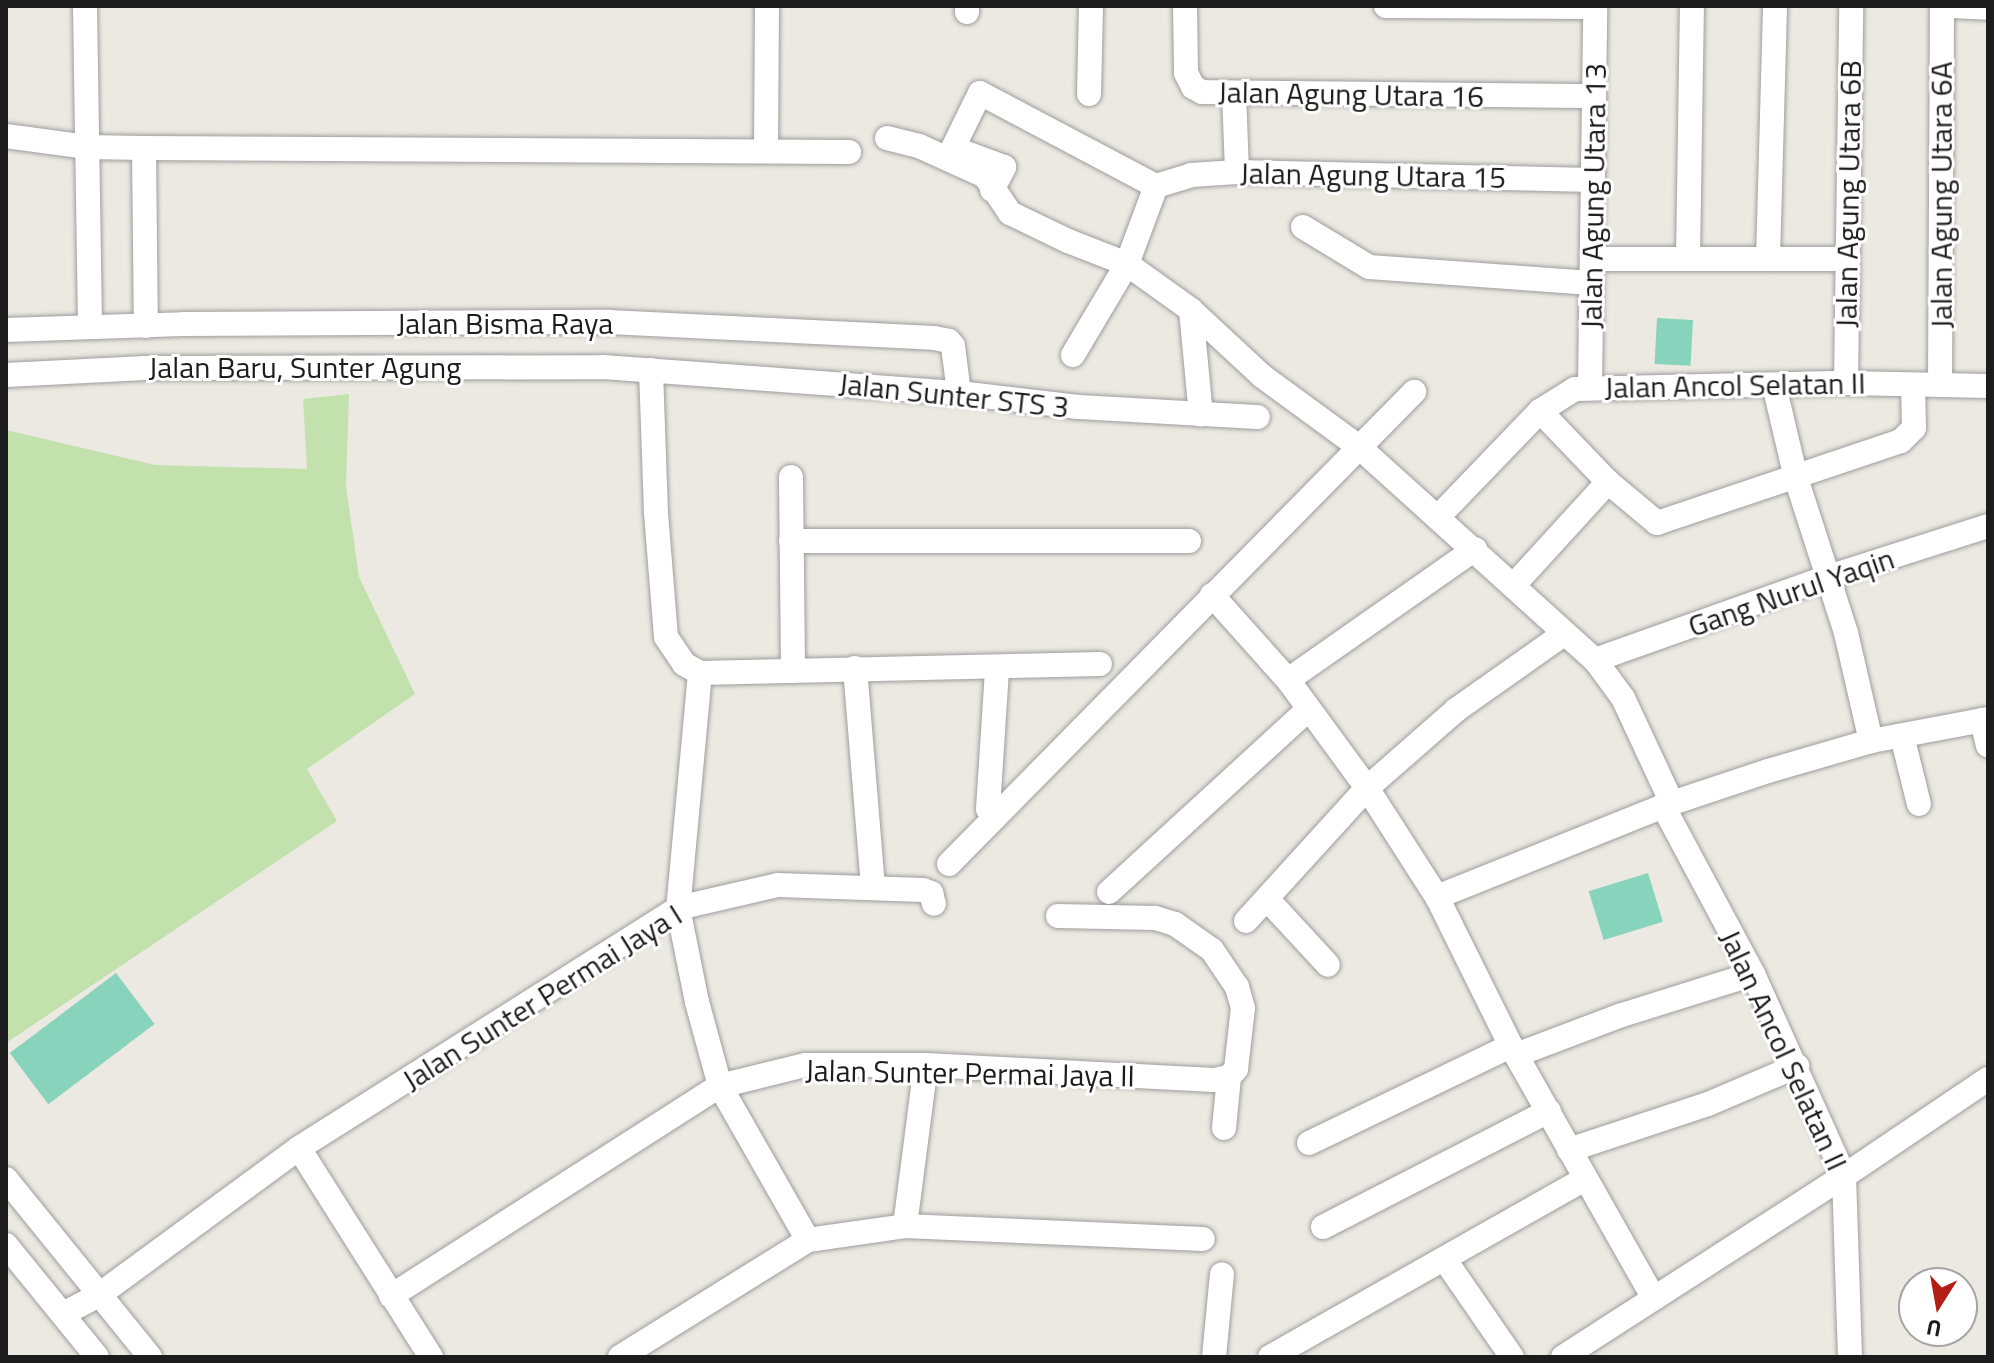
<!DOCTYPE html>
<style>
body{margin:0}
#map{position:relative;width:1994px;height:1363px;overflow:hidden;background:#ece9e2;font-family:"Titillium Web",sans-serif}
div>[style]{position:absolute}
.grass>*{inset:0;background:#c3e1ad}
.pitch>*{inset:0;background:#88d3bb;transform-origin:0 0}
.roads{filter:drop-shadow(0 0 2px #9d9d9d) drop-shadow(0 0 2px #9d9d9d)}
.minor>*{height:24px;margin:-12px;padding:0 12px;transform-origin:12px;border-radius:12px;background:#fff}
span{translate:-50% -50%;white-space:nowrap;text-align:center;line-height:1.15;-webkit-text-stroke:6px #fff;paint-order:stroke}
.street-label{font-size:30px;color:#1c1c1c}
.frame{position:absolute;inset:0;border:8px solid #1c1c1c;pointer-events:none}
.north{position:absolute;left:1898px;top:1267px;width:80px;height:80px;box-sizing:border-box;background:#fff;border:2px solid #a4a4a4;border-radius:50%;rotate:191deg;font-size:22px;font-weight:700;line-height:32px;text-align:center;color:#1c1c1c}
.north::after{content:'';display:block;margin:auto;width:28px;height:36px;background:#b21f16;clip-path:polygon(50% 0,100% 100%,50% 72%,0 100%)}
</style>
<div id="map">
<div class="grass">
<i style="clip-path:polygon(349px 394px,346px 486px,359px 577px,415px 694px,307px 769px,337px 821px,6px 1043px,6px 430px,155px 465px,307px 469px,303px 399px)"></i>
</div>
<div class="pitch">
<i style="left:1657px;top:318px;width:36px;height:46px;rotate:3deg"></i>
<i style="left:1648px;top:873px;width:51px;height:62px;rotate:73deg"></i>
<i style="left:116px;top:973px;width:64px;height:133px;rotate:53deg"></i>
</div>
<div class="roads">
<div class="minor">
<i style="left:85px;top:6px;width:321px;rotate:89.1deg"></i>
<i style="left:967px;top:6px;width:6px;rotate:90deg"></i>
<i style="left:1185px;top:6px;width:67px;rotate:89.1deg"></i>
<i style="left:1186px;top:73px;width:16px;rotate:63deg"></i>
<i style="left:1193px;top:87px;width:10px;rotate:29deg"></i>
<i style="left:1202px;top:92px;width:392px;rotate:0.6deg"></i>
<i style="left:1386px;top:6px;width:209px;rotate:0.3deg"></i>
<i style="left:1952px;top:6px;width:36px;rotate:3deg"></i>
<i style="left:1234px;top:93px;width:79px;rotate:87.8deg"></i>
<i style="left:1089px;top:94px;width:88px;rotate:-88.7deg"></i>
<i style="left:6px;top:136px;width:82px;rotate:7.7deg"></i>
<i style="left:87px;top:147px;width:57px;rotate:1deg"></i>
<i style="left:144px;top:148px;width:705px;rotate:0.33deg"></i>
<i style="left:887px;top:138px;width:33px;rotate:14deg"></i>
<i style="left:919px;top:146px;width:72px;rotate:24.4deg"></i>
<i style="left:985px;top:176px;width:45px;rotate:56deg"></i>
<i style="left:1010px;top:213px;width:64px;rotate:25.8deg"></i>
<i style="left:1068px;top:241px;width:63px;rotate:21.3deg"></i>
<i style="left:1127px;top:264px;width:106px;rotate:120.7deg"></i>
<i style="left:144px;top:148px;width:178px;rotate:89.4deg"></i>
<i style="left:766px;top:150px;width:144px;rotate:-89.6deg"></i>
<i style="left:1156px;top:186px;width:37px;rotate:-17deg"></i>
<i style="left:1191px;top:175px;width:46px;rotate:-3.7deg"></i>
<i style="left:1237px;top:172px;width:356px;rotate:1.3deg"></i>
<i style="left:992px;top:190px;width:26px;rotate:-62deg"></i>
<i style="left:1004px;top:167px;width:54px;rotate:-159.6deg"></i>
<i style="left:953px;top:148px;width:61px;rotate:-63.9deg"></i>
<i style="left:980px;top:93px;width:199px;rotate:27.9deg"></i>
<i style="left:1156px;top:186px;width:83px;rotate:110.4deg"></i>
<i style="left:1127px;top:264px;width:79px;rotate:35.7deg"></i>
<i style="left:1191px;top:310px;width:97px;rotate:42.9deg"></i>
<i style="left:1262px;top:376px;width:120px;rotate:36.2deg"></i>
<i style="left:1359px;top:447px;width:318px;rotate:42.1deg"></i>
<i style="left:1595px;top:660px;width:47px;rotate:53.6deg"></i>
<i style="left:1623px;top:698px;width:116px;rotate:65deg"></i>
<i style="left:1303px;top:227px;width:77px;rotate:31.2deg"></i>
<i style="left:1369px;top:267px;width:223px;rotate:4.1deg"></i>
<i style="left:1688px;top:257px;width:251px;rotate:-89.1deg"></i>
<i style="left:1592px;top:259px;width:255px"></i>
<i style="left:1768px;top:259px;width:253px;rotate:-88.4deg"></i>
<i style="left:1191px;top:310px;width:105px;rotate:84.6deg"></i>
<i style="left:6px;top:330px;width:177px;rotate:-1.9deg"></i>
<i style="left:183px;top:324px;width:426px;rotate:-0.3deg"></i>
<i style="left:609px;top:322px;width:325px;rotate:2.8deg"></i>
<i style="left:934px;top:338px;width:15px;rotate:11deg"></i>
<i style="left:949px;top:341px;width:6px;rotate:51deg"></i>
<i style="left:953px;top:346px;width:47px;rotate:82.7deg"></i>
<i style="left:651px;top:370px;width:143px;rotate:88deg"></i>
<i style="left:656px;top:513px;width:124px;rotate:85.4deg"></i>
<i style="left:666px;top:637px;width:32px;rotate:56deg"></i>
<i style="left:684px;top:664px;width:18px;rotate:29deg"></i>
<i style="left:700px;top:673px;width:400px;rotate:-1.3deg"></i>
<i style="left:6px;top:375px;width:139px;rotate:-2.9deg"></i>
<i style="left:145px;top:368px;width:458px;rotate:-0.1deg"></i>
<i style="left:603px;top:367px;width:357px;rotate:4.2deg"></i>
<i style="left:959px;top:393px;width:120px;rotate:6.7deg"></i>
<i style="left:1078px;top:407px;width:180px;rotate:3.2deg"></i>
<i style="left:1846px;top:383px;width:377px;rotate:-89.2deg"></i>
<i style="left:1774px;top:385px;width:96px;rotate:76.7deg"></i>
<i style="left:1796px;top:478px;width:163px;rotate:72.1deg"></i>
<i style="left:1846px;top:633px;width:111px;rotate:77deg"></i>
<i style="left:1940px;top:385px;width:379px;rotate:-89.7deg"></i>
<i style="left:1590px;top:386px;width:380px;rotate:-89.2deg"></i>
<i style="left:1540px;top:411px;width:98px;rotate:46.2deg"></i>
<i style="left:1608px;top:482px;width:64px;rotate:39.9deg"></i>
<i style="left:1657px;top:523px;width:257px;rotate:-18.6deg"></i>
<i style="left:1901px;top:441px;width:18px;rotate:-45deg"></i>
<i style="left:1914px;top:428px;width:43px;rotate:-91.3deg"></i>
<i style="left:791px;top:477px;width:194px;rotate:89.4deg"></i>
<i style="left:1438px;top:517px;width:147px;rotate:-46.1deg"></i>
<i style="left:1540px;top:411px;width:41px;rotate:-32.2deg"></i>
<i style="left:1575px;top:389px;width:271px;rotate:-1.3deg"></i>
<i style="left:1846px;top:383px;width:142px;rotate:1.2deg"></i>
<i style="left:791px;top:541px;width:398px"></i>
<i style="left:1475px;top:549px;width:228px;rotate:145deg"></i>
<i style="left:1288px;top:680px;width:134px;rotate:53.8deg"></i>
<i style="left:1367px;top:788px;width:130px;rotate:57.3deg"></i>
<i style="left:1437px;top:897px;width:166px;rotate:63.6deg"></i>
<i style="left:1511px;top:1046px;width:288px;rotate:60.5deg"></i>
<i style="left:1513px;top:586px;width:141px;rotate:-47.6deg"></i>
<i style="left:1212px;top:595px;width:114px;rotate:48.2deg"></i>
<i style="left:1595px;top:660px;width:244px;rotate:-19.6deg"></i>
<i style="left:1825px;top:578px;width:171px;rotate:-17.7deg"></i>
<i style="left:855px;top:668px;width:219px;rotate:85.3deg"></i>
<i style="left:700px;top:673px;width:236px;rotate:95.3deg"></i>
<i style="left:678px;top:908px;width:96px;rotate:78.6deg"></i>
<i style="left:697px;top:1002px;width:87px;rotate:74.7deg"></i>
<i style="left:720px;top:1086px;width:177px;rotate:60.3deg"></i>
<i style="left:1982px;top:720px;width:26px;rotate:77deg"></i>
<i style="left:1902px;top:736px;width:70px;rotate:76deg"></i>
<i style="left:1663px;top:806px;width:191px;rotate:61.8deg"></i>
<i style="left:1753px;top:974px;width:222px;rotate:65.7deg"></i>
<i style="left:1844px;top:1176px;width:181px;rotate:88.1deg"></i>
<i style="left:988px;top:809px;width:141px;rotate:-86.3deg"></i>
<i style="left:949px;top:864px;width:663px;rotate:-45.43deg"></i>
<i style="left:1109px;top:892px;width:271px;rotate:-42.5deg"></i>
<i style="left:1437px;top:897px;width:244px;rotate:-21.9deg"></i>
<i style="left:1663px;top:806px;width:111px;rotate:-18.4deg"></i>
<i style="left:1768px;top:771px;width:107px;rotate:-16.2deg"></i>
<i style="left:1871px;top:741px;width:119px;rotate:-10.6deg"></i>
<i style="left:1268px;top:900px;width:88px;rotate:47.3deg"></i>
<i style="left:1246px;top:921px;width:180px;rotate:-47.7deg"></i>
<i style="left:1367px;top:788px;width:118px;rotate:-41.2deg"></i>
<i style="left:1456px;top:710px;width:133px;rotate:-35.2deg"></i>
<i style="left:1516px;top:1055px;width:113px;rotate:-20.7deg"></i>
<i style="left:1622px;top:1015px;width:137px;rotate:-17.4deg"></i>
<i style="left:1224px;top:1128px;width:51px;rotate:-84.4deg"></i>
<i style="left:1309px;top:1143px;width:224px;rotate:-25.7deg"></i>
<i style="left:1569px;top:1150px;width:146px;rotate:-18.3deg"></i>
<i style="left:1708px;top:1104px;width:97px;rotate:-23.1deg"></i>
<i style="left:6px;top:1179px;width:229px;rotate:51deg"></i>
<i style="left:905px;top:1226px;width:162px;rotate:-82.6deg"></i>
<i style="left:1323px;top:1227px;width:254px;rotate:-27.2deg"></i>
<i style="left:6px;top:1245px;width:144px;rotate:50.9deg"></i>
<i style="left:1445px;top:1260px;width:118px;rotate:55.4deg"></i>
<i style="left:391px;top:1296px;width:390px;rotate:-32.6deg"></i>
<i style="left:720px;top:1086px;width:88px;rotate:-13.9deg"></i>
<i style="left:805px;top:1065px;width:121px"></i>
<i style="left:926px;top:1065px;width:288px;rotate:3deg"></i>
<i style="left:1214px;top:1080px;width:15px;rotate:-11deg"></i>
<i style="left:1229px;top:1077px;width:11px;rotate:-49deg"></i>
<i style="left:1236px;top:1069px;width:61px;rotate:-83.5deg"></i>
<i style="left:1243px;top:1008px;width:22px;rotate:-106deg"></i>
<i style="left:1237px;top:987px;width:45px;rotate:-124deg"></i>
<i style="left:1212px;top:950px;width:45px;rotate:-144.9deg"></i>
<i style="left:1175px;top:924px;width:21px;rotate:-163deg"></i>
<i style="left:1155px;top:918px;width:97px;rotate:-178.8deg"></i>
<i style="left:63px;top:1314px;width:41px;rotate:-27.8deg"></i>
<i style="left:99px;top:1295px;width:248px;rotate:-36.3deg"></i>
<i style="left:431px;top:1357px;width:247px;rotate:-122.3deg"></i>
<i style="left:299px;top:1148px;width:449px;rotate:-32.3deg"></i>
<i style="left:678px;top:908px;width:103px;rotate:-13deg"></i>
<i style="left:778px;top:885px;width:145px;rotate:2deg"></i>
<i style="left:923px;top:890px;width:9px;rotate:21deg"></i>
<i style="left:931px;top:893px;width:11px;rotate:75deg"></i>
<i style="left:620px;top:1357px;width:221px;rotate:-31.9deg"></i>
<i style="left:808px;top:1240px;width:98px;rotate:-8.2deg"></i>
<i style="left:905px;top:1226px;width:298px;rotate:2.5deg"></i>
<i style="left:1214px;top:1357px;width:83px;rotate:-84.5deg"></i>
<i style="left:1270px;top:1357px;width:362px;rotate:-29.5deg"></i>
<i style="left:1563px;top:1357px;width:334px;rotate:-32.8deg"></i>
<i style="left:1844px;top:1176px;width:174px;rotate:-34deg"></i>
</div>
</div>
<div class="street-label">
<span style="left:1351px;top:94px;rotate:1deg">Jalan Agung Utara 16</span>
<span style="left:1373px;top:175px;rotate:1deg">Jalan Agung Utara 15</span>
<span style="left:1848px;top:194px;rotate:-89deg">Jalan Agung Utara 6B</span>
<span style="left:1941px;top:195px;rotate:-90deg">Jalan Agung Utara 6A</span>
<span style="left:1593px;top:196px;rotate:-89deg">Jalan Agung Utara 13</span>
<span style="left:505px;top:323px">Jalan Bisma Raya</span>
<span style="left:305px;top:367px">Jalan Baru, Sunter Agung</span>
<span style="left:1735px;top:385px;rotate:-1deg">Jalan Ancol Selatan II</span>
<span style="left:954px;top:395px;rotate:6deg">Jalan Sunter STS 3</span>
<span style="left:1791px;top:592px;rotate:-19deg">Gang Nurul Yaqin</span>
<span style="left:542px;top:997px;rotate:-32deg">Jalan Sunter Permai Jaya I</span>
<span style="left:1784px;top:1050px;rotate:65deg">Jalan Ancol Selatan II</span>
<span style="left:970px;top:1073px;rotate:1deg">Jalan Sunter Permai Jaya II</span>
</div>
<div class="frame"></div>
<div class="north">U</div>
</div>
